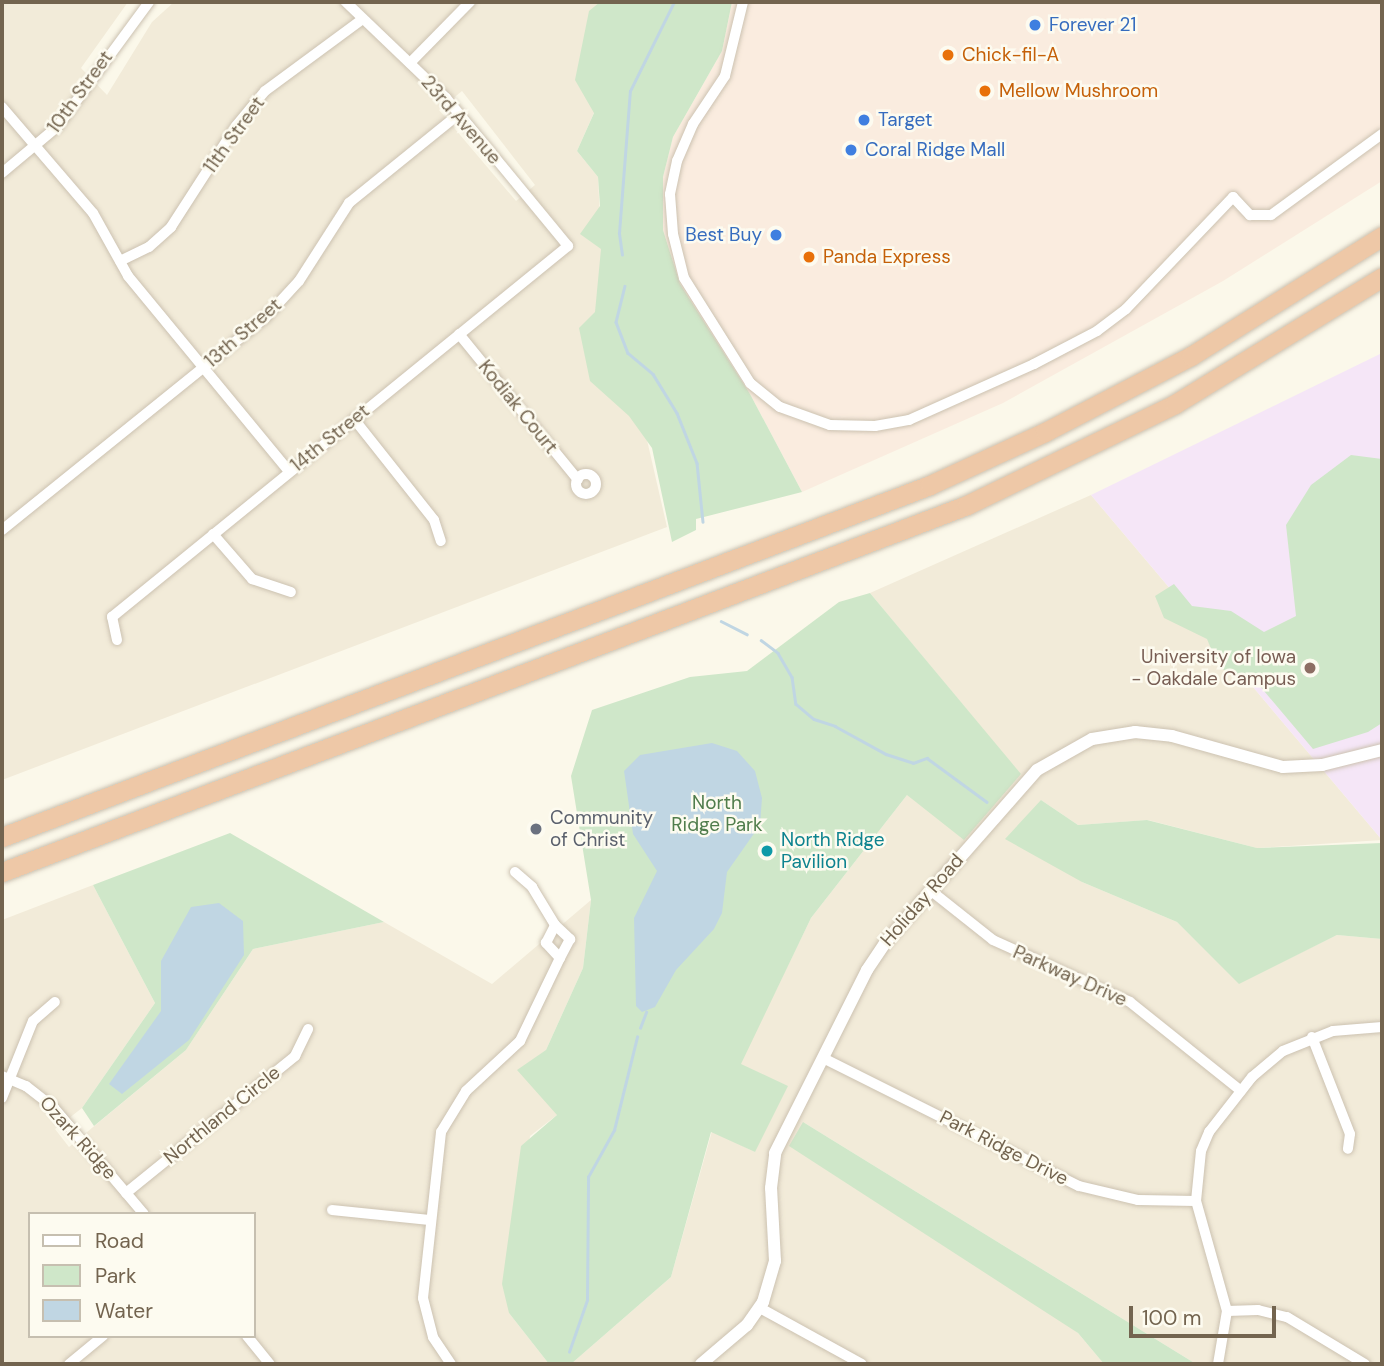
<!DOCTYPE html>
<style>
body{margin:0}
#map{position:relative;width:1384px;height:1366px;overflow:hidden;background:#fbf8ea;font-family:"DM Sans",sans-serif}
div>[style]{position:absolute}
.residential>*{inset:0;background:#f2ebd9}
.commercial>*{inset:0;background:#faecdf}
.education>*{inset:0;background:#f5e6f7}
.green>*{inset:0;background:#cfe7c9}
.water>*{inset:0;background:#c0d6e3}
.stream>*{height:2.5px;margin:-1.25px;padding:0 1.25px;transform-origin:1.25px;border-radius:1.25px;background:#c0d6e3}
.roads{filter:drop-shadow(0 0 2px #ccc2b1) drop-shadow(0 0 2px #ccc2b1)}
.minor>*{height:10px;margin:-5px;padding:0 5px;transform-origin:5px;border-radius:5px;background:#fff}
.minor>.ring{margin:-5px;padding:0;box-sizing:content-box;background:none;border:10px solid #fff;border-radius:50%}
.tertiary>*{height:12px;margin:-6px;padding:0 6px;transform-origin:6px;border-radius:6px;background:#fff}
.motorway>*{height:19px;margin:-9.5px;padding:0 9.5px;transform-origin:9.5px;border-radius:9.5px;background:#eec8a7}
.dots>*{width:19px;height:19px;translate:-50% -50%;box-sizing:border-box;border:4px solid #fdfbf0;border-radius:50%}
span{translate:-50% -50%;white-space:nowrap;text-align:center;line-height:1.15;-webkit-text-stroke:5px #fdfbf0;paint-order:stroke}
.shop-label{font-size:19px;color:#366cbe}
.left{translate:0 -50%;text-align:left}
.right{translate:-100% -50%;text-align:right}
.food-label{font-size:19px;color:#c56008}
.street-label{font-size:19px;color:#73644f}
.education-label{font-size:19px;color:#785e54}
.park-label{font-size:19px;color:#507d4c}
.worship-label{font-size:19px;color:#5b616d}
.culture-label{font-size:19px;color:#0d838f}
.frame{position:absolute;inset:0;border:4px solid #73644f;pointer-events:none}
.legend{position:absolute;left:28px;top:1212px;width:228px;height:126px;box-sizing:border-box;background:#fdfbf0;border:2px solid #c6bfb0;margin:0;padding:9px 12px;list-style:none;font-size:21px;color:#73644f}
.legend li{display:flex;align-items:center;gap:14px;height:35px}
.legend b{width:35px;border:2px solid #c6bfb0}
.scale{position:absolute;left:1129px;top:1306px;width:147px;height:32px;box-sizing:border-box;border:4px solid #73644f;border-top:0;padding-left:9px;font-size:21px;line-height:24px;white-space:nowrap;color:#73644f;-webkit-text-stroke:5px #fdfbf0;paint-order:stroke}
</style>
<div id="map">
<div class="residential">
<i style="clip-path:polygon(evenodd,2px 2px,128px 2px,81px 68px,107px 95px,152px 22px,174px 2px,643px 2px,577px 151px,598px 177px,601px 240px,667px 527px,2px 780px,2px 2px,462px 91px,535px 185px,516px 201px,439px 110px,462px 91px)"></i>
<i style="clip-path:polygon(1091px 495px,1382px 840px,1257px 848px,1148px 820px,1078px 825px,1041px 800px,1082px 882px,1177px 922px,1239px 983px,1337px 935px,1382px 939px,1382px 1364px,1196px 1364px,803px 1122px,1078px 1333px,1104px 1364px,571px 1364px,671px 1277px,712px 1131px,755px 1152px,740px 1064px,811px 918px,907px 795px,1021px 775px,870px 593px)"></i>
<i style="clip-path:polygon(evenodd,93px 885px,155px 1003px,82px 1108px,55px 1129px,69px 1147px,186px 1050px,253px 949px,384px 922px,492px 984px,591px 900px,583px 968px,546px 1050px,557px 1115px,530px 1136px,509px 1313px,549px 1364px,2px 1364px,2px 920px,93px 885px,30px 1214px,254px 1214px,254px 1336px,30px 1336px,30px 1214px)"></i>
</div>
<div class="commercial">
<i style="clip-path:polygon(732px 2px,1382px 2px,1382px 181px,1223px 281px,1003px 403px,802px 492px,750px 394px,680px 284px,663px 230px,663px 177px,673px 137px,722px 51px)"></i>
</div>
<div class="education">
<i style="clip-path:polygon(1382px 353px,1382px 840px,1091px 495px)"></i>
</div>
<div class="green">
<i style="clip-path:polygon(600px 2px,732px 2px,722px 51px,673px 137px,663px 177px,663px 230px,680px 284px,750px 394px,802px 492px,696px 519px,696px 530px,672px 542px,652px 448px,629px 416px,590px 381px,579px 328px,595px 312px,601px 249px,580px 234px,600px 206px,598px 177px,577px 151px,594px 113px,575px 80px,589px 11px)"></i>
<i style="clip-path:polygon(1351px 455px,1382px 459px,1382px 723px,1368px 732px,1313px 749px,1259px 685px,1219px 668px,1207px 639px,1164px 618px,1155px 596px,1174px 584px,1192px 606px,1231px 611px,1264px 632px,1296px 616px,1286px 525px,1311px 485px)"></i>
<i style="clip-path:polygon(870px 593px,1021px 774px,964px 840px,907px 795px,811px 918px,741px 1064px,788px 1086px,755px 1152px,711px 1132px,671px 1277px,571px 1364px,549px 1364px,509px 1313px,502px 1284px,521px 1146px,557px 1115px,517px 1070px,546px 1050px,583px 968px,591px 900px,571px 776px,592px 710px,690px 677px,747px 671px,839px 602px)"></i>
<i style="clip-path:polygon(1041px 800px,1078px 825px,1147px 820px,1257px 848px,1382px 843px,1382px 939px,1337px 935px,1239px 984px,1177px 922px,1082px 882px,1005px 839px)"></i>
<i style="clip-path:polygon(230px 833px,384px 922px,253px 949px,186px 1050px,94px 1126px,82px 1108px,155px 1003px,93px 885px)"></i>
<i style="clip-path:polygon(803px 1122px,1196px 1364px,1104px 1364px,1078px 1333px,789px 1146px)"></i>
</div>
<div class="water">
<i style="clip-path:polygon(712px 743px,737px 751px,755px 771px,762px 798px,760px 825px,727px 872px,722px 913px,714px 929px,676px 970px,655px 1007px,642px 1012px,636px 1006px,634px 918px,657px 871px,633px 834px,624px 771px,640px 755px)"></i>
<i style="clip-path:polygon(219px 903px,243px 921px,244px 955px,189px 1040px,122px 1094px,109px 1084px,161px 1011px,161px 961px,191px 907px)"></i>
</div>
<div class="stream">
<i style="left:622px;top:255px;width:22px;rotate:-98deg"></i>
<i style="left:619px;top:233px;width:142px;rotate:-85.6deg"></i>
<i style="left:630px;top:91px;width:99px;rotate:-63.7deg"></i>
<i style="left:625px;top:286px;width:37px;rotate:104deg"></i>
<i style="left:616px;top:322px;width:33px;rotate:69deg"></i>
<i style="left:628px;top:353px;width:33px;rotate:40deg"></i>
<i style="left:653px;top:374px;width:46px;rotate:58.4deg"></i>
<i style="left:677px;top:413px;width:54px;rotate:68.2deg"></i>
<i style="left:697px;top:463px;width:59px;rotate:84.2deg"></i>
<i style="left:721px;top:621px;width:29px;rotate:27deg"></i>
<i style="left:761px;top:640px;width:21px;rotate:37deg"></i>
<i style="left:778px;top:653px;width:28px;rotate:60deg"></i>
<i style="left:792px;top:677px;width:27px;rotate:82deg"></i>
<i style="left:796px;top:704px;width:23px;rotate:40deg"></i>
<i style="left:814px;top:719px;width:22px;rotate:18deg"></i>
<i style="left:835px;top:726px;width:58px;rotate:28.8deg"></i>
<i style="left:886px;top:754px;width:28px;rotate:18deg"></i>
<i style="left:913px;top:763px;width:15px;rotate:-20deg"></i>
<i style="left:927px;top:758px;width:74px;rotate:36.3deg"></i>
<i style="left:640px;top:1028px;width:17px;rotate:-69deg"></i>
<i style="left:569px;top:1352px;width:55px;rotate:-70.9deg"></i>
<i style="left:587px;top:1300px;width:123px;rotate:-89.5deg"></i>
<i style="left:588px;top:1177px;width:54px;rotate:-61deg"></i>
<i style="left:614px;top:1130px;width:96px;rotate:-76.1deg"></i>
</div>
<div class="roads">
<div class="minor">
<i style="left:743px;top:2px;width:76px;rotate:103.7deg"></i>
<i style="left:725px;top:76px;width:58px;rotate:123.7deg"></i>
<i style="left:693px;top:124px;width:40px;rotate:113.4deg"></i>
<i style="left:677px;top:161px;width:34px;rotate:102deg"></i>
<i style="left:670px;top:194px;width:40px;rotate:85.7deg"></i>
<i style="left:673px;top:234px;width:45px;rotate:76deg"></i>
<i style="left:684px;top:278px;width:124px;rotate:57.8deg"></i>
<i style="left:750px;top:383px;width:38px;rotate:39deg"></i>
<i style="left:780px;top:407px;width:53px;rotate:19.8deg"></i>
<i style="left:830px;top:425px;width:45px;rotate:1.3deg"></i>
<i style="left:875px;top:426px;width:35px;rotate:-10deg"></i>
<i style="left:909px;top:420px;width:137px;rotate:-24.1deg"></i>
<i style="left:1034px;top:364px;width:71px;rotate:-27.6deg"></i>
<i style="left:1097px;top:331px;width:36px;rotate:-37deg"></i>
<i style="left:1126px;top:309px;width:155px;rotate:-46.3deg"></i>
<i style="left:1233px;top:197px;width:25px;rotate:47deg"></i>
<i style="left:1250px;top:215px;width:21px"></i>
<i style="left:1271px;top:215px;width:137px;rotate:-36.1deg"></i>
<i style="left:410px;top:63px;width:86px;rotate:-45.5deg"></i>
<i style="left:2px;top:107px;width:140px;rotate:49.4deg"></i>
<i style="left:93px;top:213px;width:72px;rotate:60.9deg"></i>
<i style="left:128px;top:276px;width:253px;rotate:50.5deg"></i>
<i style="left:2px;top:173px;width:73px;rotate:-40deg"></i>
<i style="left:58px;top:126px;width:154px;rotate:-53.7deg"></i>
<i style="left:120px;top:261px;width:32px;rotate:-26deg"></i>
<i style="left:149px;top:247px;width:30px;rotate:-42deg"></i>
<i style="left:171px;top:227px;width:120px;rotate:-57.2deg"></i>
<i style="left:236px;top:126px;width:45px;rotate:-50.4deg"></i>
<i style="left:265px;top:91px;width:118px;rotate:-36.4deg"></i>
<i style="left:459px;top:334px;width:188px;rotate:50.8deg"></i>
<i style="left:354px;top:419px;width:129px;rotate:51.6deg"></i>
<i style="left:434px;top:520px;width:22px;rotate:72deg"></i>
<i class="ring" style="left:576px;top:474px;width:10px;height:10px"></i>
<i style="left:2px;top:530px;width:338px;rotate:-38.9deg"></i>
<i style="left:265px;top:318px;width:50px;rotate:-47.4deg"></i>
<i style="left:299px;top:281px;width:93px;rotate:-57.3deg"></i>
<i style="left:349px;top:203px;width:141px;rotate:-39deg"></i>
<i style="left:213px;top:534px;width:60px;rotate:49.1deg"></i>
<i style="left:252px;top:579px;width:41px;rotate:18.4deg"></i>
<i style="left:117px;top:640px;width:24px;rotate:-102deg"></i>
<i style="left:112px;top:617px;width:588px;rotate:-39.13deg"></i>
<i style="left:568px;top:246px;width:192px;rotate:-129.5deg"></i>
<i style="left:446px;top:98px;width:139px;rotate:-136.2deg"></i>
<i style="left:515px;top:872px;width:23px;rotate:41deg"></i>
<i style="left:532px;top:887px;width:44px;rotate:58.8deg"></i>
<i style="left:930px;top:890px;width:80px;rotate:38.4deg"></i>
<i style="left:993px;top:940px;width:150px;rotate:24.3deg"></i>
<i style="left:1130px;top:1002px;width:142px;rotate:38.7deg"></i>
<i style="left:555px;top:925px;width:21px;rotate:43deg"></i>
<i style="left:570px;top:939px;width:21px;rotate:118deg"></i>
<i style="left:560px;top:958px;width:21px;rotate:-133deg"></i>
<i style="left:546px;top:943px;width:20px;rotate:-63deg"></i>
<i style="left:1312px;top:1037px;width:104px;rotate:68.6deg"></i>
<i style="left:1350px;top:1134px;width:15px;rotate:98deg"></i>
<i style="left:823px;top:1058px;width:286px;rotate:26.6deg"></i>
<i style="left:1079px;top:1186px;width:61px;rotate:13.3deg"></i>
<i style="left:1138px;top:1200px;width:58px;rotate:1deg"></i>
<i style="left:2px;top:1076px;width:26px;rotate:23deg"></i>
<i style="left:26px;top:1086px;width:36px;rotate:38deg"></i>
<i style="left:54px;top:1108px;width:139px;rotate:49.7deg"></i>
<i style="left:2px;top:1098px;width:83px;rotate:-68.1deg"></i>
<i style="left:33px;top:1021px;width:29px;rotate:-41deg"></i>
<i style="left:126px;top:1193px;width:218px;rotate:-39deg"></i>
<i style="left:295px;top:1056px;width:30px;rotate:-64deg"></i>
<i style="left:332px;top:1210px;width:98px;rotate:5.9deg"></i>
<i style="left:760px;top:1308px;width:116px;rotate:28.8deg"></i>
<i style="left:1227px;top:1311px;width:31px;rotate:-2deg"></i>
<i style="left:1258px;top:1310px;width:30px;rotate:14deg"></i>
<i style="left:1287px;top:1317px;width:91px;rotate:31.1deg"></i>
<i style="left:247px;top:1336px;width:36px;rotate:51deg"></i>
<i style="left:69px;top:1364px;width:44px;rotate:-39.5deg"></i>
<i style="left:451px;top:1364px;width:32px;rotate:-124deg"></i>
<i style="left:433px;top:1337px;width:40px;rotate:-104.4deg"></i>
<i style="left:423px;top:1298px;width:167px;rotate:-83.8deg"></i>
<i style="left:441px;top:1132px;width:48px;rotate:-58.6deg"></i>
<i style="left:466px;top:1091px;width:74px;rotate:-42.8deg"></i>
<i style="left:520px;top:1041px;width:92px;rotate:-64.3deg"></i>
<i style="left:1218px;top:1364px;width:54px;rotate:-80.4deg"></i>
<i style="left:1227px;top:1311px;width:114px;rotate:-105.7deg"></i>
<i style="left:1196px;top:1201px;width:50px;rotate:-84.3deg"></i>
<i style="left:1201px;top:1151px;width:21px;rotate:-67deg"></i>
<i style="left:1209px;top:1132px;width:70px;rotate:-52deg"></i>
<i style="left:1252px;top:1077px;width:40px;rotate:-40deg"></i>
<i style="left:1283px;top:1051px;width:54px;rotate:-21.8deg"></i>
<i style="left:1333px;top:1031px;width:49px;rotate:-4.7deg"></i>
</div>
<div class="tertiary">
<i style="left:701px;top:1364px;width:60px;rotate:-40.3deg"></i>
<i style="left:747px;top:1325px;width:28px;rotate:-55deg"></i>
<i style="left:763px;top:1302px;width:43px;rotate:-73.7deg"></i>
<i style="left:775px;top:1261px;width:73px;rotate:-93.1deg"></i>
<i style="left:771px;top:1188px;width:35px;rotate:-83deg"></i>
<i style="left:775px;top:1153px;width:205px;rotate:-63.3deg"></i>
<i style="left:867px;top:970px;width:32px;rotate:-56deg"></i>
<i style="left:885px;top:943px;width:230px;rotate:-48.7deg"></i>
<i style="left:1037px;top:770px;width:63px;rotate:-29.4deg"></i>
<i style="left:1092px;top:739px;width:44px;rotate:-9.2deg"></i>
<i style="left:1135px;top:732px;width:37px;rotate:6deg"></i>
<i style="left:1172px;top:736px;width:115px;rotate:15.6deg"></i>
<i style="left:1283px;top:767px;width:39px;rotate:-3deg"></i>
<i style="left:1322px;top:765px;width:62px;rotate:-14deg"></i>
</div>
<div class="motorway">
<i style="left:2px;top:837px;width:993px;rotate:-20.77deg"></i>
<i style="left:930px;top:485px;width:127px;rotate:-24.7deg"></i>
<i style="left:1045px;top:432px;width:165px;rotate:-27.5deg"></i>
<i style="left:1191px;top:356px;width:226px;rotate:-32.1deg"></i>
<i style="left:2px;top:872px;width:1032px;rotate:-20.82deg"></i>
<i style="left:967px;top:505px;width:231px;rotate:-25.9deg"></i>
<i style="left:1175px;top:404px;width:243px;rotate:-31.5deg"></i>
</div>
</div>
<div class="dots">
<i style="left:1035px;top:25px;background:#3f7fe0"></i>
<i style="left:948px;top:55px;background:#e8710a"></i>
<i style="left:985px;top:91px;background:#e8710a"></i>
<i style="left:864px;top:120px;background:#3f7fe0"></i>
<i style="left:851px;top:150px;background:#3f7fe0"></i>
<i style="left:776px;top:235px;background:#3f7fe0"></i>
<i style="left:809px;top:257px;background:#e8710a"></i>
<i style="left:1310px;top:668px;background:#8d6e63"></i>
<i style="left:536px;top:829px;background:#6b7280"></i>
<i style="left:767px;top:851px;background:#0f9aa8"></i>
</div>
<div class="shop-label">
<span class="left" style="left:1049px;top:25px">Forever 21</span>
<span class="left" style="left:878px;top:120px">Target</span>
<span class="left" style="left:865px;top:150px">Coral Ridge Mall</span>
<span class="right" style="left:762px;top:235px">Best Buy</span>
</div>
<div class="food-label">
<span class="left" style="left:962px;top:55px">Chick-fil-A</span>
<span class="left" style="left:999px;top:91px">Mellow Mushroom</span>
<span class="left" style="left:823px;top:257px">Panda Express</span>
</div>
<div class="street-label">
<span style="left:80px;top:92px;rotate:-54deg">10th Street</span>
<span style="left:461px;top:120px;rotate:49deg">23rd Avenue</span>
<span style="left:234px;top:135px;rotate:-54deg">11th Street</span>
<span style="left:243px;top:333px;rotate:-41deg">13th Street</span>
<span style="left:518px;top:407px;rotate:51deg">Kodiak Court</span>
<span style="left:330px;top:438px;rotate:-39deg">14th Street</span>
<span style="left:922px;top:900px;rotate:-49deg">Holiday Road</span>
<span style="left:1070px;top:976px;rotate:24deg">Parkway Drive</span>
<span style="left:222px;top:1115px;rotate:-39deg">Northland Circle</span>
<span style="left:78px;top:1138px;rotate:48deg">Ozark Ridge</span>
<span style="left:1004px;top:1148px;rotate:27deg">Park Ridge Drive</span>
</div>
<div class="education-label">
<span class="right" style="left:1296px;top:668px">University of Iowa<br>- Oakdale Campus</span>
</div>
<div class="park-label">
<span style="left:717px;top:814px">North<br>Ridge Park</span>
</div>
<div class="worship-label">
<span class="left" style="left:550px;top:829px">Community<br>of Christ</span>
</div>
<div class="culture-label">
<span class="left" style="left:781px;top:851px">North Ridge<br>Pavilion</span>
</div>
<div class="frame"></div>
<ul class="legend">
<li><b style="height:9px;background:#fff"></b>Road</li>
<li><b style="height:19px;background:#cfe7c9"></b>Park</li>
<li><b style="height:19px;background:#c0d6e3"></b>Water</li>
</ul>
<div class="scale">100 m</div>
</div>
